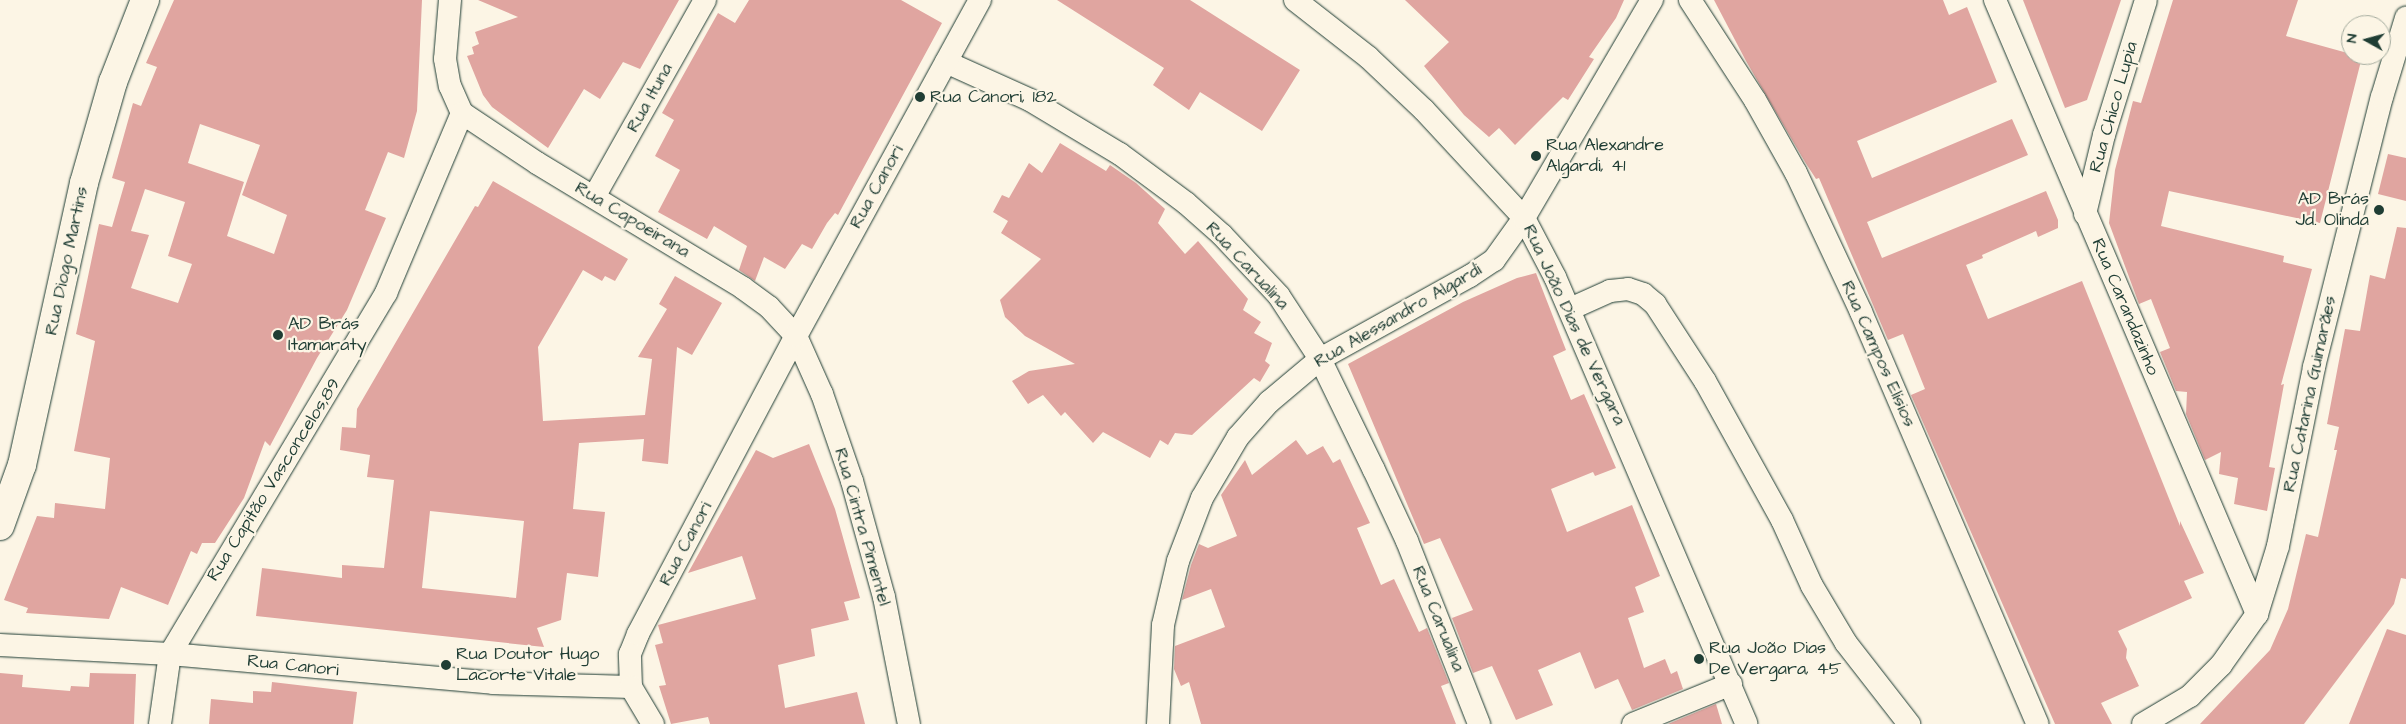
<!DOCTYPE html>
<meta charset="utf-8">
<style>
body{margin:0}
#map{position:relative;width:2406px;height:724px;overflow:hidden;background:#fcf5e5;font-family:"Architects Daughter",sans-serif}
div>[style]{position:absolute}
.building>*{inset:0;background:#e0a5a0}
.roads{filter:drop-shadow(0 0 1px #1f3d34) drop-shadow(0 0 1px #1f3d34)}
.street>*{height:22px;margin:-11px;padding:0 11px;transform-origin:11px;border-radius:11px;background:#fcf5e5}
.secondary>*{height:28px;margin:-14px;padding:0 14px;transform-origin:14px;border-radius:14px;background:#fcf5e5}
.dots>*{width:14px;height:14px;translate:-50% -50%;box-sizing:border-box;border:2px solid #fcf5e5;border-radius:50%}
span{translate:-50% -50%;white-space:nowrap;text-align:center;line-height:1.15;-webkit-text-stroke:4.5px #fcf5e5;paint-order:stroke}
.poi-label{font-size:18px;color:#1f3d34}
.left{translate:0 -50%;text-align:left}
.right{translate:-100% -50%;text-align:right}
.street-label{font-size:18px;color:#1f3d34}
.north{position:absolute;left:2341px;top:15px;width:50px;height:50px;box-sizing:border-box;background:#fcf5e5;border:1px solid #a4ab9e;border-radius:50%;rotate:277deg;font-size:14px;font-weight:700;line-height:20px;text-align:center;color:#1f3d34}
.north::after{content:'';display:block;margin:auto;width:18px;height:22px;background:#1f3d34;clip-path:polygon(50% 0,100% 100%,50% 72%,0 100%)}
</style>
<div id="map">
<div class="building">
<i style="clip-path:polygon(evenodd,174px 0,422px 0,417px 111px,404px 158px,388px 152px,365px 210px,386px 218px,347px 310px,317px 358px,270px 446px,265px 441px,244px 498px,215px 543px,202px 543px,197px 554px,191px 551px,168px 605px,121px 587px,109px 619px,26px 613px,28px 608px,4px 600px,37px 516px,54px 518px,55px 503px,105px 509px,110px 458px,74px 451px,95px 341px,76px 334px,99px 224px,112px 227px,125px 182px,112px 178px,133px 103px,141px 106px,157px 67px,146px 63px,174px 0,200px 124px,260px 145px,242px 195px,287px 215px,274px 254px,227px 236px,244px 182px,188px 163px,200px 124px,174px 0,145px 189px,185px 202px,168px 256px,192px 264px,178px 303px,131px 288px,149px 235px,131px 231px,145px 189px)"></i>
<i style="clip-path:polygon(478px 0,679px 0,640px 69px,623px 62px,600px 99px,584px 89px,548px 148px,492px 107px,483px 95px,467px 56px,474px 54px,472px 47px,479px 44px,475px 32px,518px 17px)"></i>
<i style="clip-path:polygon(749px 0,901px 0,942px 23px,838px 215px,835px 213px,827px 223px,812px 249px,802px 244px,785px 269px,764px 257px,755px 281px,739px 270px,747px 246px,714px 226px,707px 239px,658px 212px,680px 170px,655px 156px,674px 120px,662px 113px,718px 13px,735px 23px)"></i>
<i style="clip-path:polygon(1057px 0,1190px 0,1300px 70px,1262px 131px,1200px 92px,1189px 110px,1153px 85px,1164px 68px)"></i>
<i style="clip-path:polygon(1405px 0,1624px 0,1616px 18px,1589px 57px,1594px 59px,1568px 100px,1563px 97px,1515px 145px,1499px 128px,1489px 137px,1464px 115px,1424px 66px,1449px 42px)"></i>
<i style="clip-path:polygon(1714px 0,1943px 0,1949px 15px,1967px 7px,1997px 82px,1857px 141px,1872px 178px,2012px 119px,2028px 155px,1867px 222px,1882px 258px,2046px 191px,2058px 220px,2058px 228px,2038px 237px,2036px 231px,1982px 255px,1983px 258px,1966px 265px,1988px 319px,2082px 281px,2180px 526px,2180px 521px,2204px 573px,2184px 581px,2192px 598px,2118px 631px,2127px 649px,2126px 658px,2139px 686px,2101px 703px,2112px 724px,2055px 724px,1911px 395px,1925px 389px,1903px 334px,1888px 340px,1819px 178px,1816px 179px,1805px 162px,1746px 61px)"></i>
<i style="clip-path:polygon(2023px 0,2121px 0,2087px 100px,2065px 108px)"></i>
<i style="clip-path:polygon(2173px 0,2298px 0,2286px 36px,2362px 57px,2320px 223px,2169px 191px,2161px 226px,2284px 256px,2283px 262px,2312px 269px,2281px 385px,2284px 384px,2269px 467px,2275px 468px,2267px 511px,2234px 504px,2238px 478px,2219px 474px,2221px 452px,2205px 460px,2186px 414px,2187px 392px,2176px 391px,2160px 352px,2170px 348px,2151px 299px,2139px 304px,2109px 223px,2115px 170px,2133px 101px,2141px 103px)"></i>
<i style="clip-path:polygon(1060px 143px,1106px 171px,1110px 165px,1136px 183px,1165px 209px,1158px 223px,1185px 254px,1198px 241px,1248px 299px,1243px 310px,1261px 322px,1254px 333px,1272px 343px,1265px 361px,1270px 365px,1260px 382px,1254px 378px,1192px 435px,1175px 433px,1168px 445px,1160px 440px,1150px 458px,1103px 432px,1093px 443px,1065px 412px,1061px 416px,1043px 395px,1028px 404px,1012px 381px,1029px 371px,1075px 364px,1025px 336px,1005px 317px,1000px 300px,1041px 259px,1001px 233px,1008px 221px,993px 212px,1002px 195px,1009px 198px,1029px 163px,1042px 173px)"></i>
<i style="clip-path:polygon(2388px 154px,2406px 158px,2406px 201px,2378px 194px)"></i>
<i style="clip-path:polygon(evenodd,493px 181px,628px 259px,615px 281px,605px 276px,602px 281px,583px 270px,538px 347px,543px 421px,645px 415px,652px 359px,638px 357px,667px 309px,659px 304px,675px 276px,722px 303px,692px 355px,677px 347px,668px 464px,642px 461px,644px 439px,579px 443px,573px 509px,605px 512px,598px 577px,567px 573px,561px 620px,537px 628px,544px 647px,256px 616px,262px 568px,342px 578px,342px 565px,384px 568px,394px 480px,367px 477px,370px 455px,340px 450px,342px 427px,356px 428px,357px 409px,475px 206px,478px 207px,493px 181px,430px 511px,524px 521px,516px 598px,422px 588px,430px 511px)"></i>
<i style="clip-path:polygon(2397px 227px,2406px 228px,2406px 579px,2401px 578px,2394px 604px,2304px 724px,2200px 724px,2270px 650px,2288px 609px,2306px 534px,2318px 537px,2337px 450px,2334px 450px,2339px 427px,2327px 424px,2345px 329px,2360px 331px,2370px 275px,2385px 279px)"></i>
<i style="clip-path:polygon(1536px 273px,1566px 350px,1553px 356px,1571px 400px,1584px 394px,1616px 468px,1595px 476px,1593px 472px,1551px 489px,1567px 532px,1632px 505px,1660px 576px,1635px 587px,1644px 612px,1628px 618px,1644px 668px,1665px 659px,1671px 674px,1677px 671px,1683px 689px,1632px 710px,1618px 679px,1595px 689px,1580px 652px,1538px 670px,1553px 705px,1516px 720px,1492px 666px,1473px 673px,1452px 618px,1473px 610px,1440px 538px,1424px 544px,1348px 364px,1463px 302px,1517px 278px)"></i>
<i style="clip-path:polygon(1296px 440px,1307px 455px,1323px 446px,1333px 463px,1340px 459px,1370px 523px,1357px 528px,1381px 585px,1394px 579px,1419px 632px,1427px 628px,1449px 683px,1441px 686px,1456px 724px,1201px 724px,1189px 682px,1181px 686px,1174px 669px,1175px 646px,1225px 627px,1211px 589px,1182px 600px,1191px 565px,1199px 544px,1208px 548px,1237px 536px,1221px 495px,1245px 460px,1252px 475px)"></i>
<i style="clip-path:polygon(809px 444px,835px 509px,860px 598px,844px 602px,849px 620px,811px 629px,815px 656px,778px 665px,785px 708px,857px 692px,865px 724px,710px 724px,708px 717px,671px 724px,659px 686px,666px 685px,655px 645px,663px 643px,658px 625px,756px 599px,742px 556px,688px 573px,756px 450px,773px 458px)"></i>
<i style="clip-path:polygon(2387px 629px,2406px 635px,2406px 724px,2349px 724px)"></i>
<i style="clip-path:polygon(0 673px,23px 675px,22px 687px,70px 691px,71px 686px,89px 687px,90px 673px,136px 674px,134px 724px,0 724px)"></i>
<i style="clip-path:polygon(272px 682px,357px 692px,353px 724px,209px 724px,211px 699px,253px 703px,253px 691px,271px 692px)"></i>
<i style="clip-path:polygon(1716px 704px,1722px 724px,1668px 724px)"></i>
</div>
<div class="roads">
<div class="street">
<i style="left:450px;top:0;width:59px;rotate:94.8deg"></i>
<i style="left:445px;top:59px;width:27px;rotate:80deg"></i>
<i style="left:450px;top:86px;width:30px;rotate:66deg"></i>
<i style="left:462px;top:113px;width:90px;rotate:33.7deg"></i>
<i style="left:537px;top:163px;width:241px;rotate:31.2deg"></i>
<i style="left:743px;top:288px;width:32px;rotate:36deg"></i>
<i style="left:769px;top:307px;width:40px;rotate:47deg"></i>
<i style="left:796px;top:336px;width:64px;rotate:65.9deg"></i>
<i style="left:822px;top:394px;width:92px;rotate:71deg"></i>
<i style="left:852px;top:481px;width:120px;rotate:74.6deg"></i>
<i style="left:884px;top:597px;width:129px;rotate:78.9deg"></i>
<i style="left:1295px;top:0;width:93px;rotate:38deg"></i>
<i style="left:1368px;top:57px;width:77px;rotate:43.4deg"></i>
<i style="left:1424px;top:110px;width:147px;rotate:47.2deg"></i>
<i style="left:1524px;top:218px;width:67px;rotate:62.3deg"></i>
<i style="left:1555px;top:277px;width:486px;rotate:66.8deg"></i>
<i style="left:1690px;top:0;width:119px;rotate:57deg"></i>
<i style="left:1755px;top:100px;width:84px;rotate:60.7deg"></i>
<i style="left:1796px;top:173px;width:153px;rotate:64.9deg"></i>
<i style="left:1861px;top:312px;width:448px;rotate:66.8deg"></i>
<i style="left:1995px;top:0;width:668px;rotate:66.89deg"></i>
<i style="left:946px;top:62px;width:92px;rotate:24.3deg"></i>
<i style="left:1030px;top:100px;width:105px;rotate:31deg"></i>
<i style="left:1120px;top:154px;width:82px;rotate:36.6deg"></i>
<i style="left:1186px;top:203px;width:48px;rotate:41.6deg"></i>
<i style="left:1222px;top:235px;width:83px;rotate:46.9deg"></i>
<i style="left:1279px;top:296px;width:75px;rotate:56.9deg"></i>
<i style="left:1320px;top:359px;width:123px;rotate:64.1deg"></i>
<i style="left:1374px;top:470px;width:78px;rotate:65.1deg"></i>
<i style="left:1407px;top:541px;width:197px;rotate:68.5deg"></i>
<i style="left:594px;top:197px;width:226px;rotate:-60.6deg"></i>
<i style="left:2085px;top:214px;width:81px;rotate:-76.5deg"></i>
<i style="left:2104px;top:135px;width:141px;rotate:-72.7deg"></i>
<i style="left:1570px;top:309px;width:44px;rotate:-24.2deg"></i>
<i style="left:1610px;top:291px;width:18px;rotate:-6deg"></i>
<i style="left:1628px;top:289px;width:16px;rotate:18deg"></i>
<i style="left:1643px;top:294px;width:16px;rotate:40deg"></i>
<i style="left:1655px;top:304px;width:92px;rotate:57deg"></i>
<i style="left:1705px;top:381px;width:159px;rotate:61deg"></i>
<i style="left:1782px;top:520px;width:72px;rotate:65.6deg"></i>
<i style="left:1812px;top:586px;width:66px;rotate:59.2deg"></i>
<i style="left:1846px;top:643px;width:103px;rotate:52.1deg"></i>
<i style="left:0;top:645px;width:170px;rotate:3deg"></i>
<i style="left:170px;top:654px;width:324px;rotate:5.1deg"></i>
<i style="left:493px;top:683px;width:138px;rotate:1.7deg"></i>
<i style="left:631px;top:687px;width:33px;rotate:-92deg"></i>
<i style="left:630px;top:654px;width:22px;rotate:-68deg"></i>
<i style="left:638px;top:634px;width:337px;rotate:-62.1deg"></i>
<i style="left:796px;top:336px;width:383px;rotate:-61.3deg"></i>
<i style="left:631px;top:687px;width:43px;rotate:59.3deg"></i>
<i style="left:160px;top:724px;width:71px;rotate:-81.9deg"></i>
<i style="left:170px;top:654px;width:421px;rotate:-59.1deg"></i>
<i style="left:386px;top:293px;width:195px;rotate:-67.1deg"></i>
<i style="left:1158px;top:724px;width:99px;rotate:-87.1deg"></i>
<i style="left:1163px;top:625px;width:66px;rotate:-76.8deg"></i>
<i style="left:1178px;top:561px;width:67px;rotate:-69.1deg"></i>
<i style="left:1202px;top:498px;width:71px;rotate:-59.5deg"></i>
<i style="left:1238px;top:437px;width:47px;rotate:-48.5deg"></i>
<i style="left:1269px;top:402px;width:67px;rotate:-40.1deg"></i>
<i style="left:1320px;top:359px;width:171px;rotate:-29deg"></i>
<i style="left:1470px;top:276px;width:29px;rotate:-34deg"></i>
<i style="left:1494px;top:260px;width:52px;rotate:-54.5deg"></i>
<i style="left:1524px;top:218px;width:253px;rotate:-59.6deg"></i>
<i style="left:1633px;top:724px;width:106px;rotate:-22.2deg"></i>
<i style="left:2143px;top:724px;width:55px;rotate:-30.8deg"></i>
<i style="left:2190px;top:696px;width:44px;rotate:-45deg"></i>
<i style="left:2221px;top:665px;width:62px;rotate:-54.8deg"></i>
<i style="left:2257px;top:614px;width:71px;rotate:-72.8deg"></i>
<i style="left:2278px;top:546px;width:183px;rotate:-78.6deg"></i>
<i style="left:2314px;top:367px;width:278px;rotate:-75.9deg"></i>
<i style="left:2382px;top:97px;width:83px;rotate:-73.1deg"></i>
</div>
<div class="secondary">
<i style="left:0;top:526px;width:65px;rotate:-70.2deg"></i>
<i style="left:22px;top:465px;width:289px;rotate:-77.6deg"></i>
<i style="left:84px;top:183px;width:105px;rotate:-74deg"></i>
<i style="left:113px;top:82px;width:88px;rotate:-68.7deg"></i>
</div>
</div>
<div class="dots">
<i style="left:920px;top:97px;background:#1f3d34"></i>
<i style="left:1536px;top:156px;background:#1f3d34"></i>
<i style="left:2379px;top:210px;background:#1f3d34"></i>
<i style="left:278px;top:335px;background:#1f3d34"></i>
<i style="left:1699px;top:659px;background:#1f3d34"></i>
<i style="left:446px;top:665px;background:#1f3d34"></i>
</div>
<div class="poi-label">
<span class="left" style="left:930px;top:97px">Rua Canori, 182</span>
<span class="left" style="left:1546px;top:156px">Rua Alexandre<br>Algardi, 41</span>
<span class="right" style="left:2369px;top:210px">AD Brás<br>Jd. Olinda</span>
<span class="left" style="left:288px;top:335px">AD Brás<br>Itamaraty</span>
<span class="left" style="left:1709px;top:659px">Rua João Dias<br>De Vergara, 45</span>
<span class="left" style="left:456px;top:665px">Rua Doutor Hugo<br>Lacorte Vitale</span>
</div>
<div class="street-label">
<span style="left:650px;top:98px;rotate:-61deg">Rua Ituna</span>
<span style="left:2114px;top:107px;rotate:-74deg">Rua Chico Lupia</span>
<span style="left:877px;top:187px;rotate:-61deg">Rua Canori</span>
<span style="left:632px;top:220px;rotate:31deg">Rua Capoeirana</span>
<span style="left:67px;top:261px;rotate:-78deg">Rua Diogo Martins</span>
<span style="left:1247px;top:266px;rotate:47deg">Rua Carualina</span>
<span style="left:2125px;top:307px;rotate:67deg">Rua Carandazinho</span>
<span style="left:1398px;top:316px;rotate:-30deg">Rua Alessandro Algardi</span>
<span style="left:1574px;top:325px;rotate:65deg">Rua João Dias de Vergara</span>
<span style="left:1878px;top:354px;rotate:66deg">Rua Campos Elísios</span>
<span style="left:2310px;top:394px;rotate:-78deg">Rua Catarina Guimarães</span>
<span style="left:274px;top:480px;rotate:-58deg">Rua Capitão Vasconcelos,89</span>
<span style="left:862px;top:527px;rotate:74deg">Rua Cintra Pimentel</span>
<span style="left:686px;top:544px;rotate:-62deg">Rua Canori</span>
<span style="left:1438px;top:619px;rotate:68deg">Rua Carualina</span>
<span style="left:293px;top:666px;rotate:6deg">Rua Canori</span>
</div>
<div class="north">N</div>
</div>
